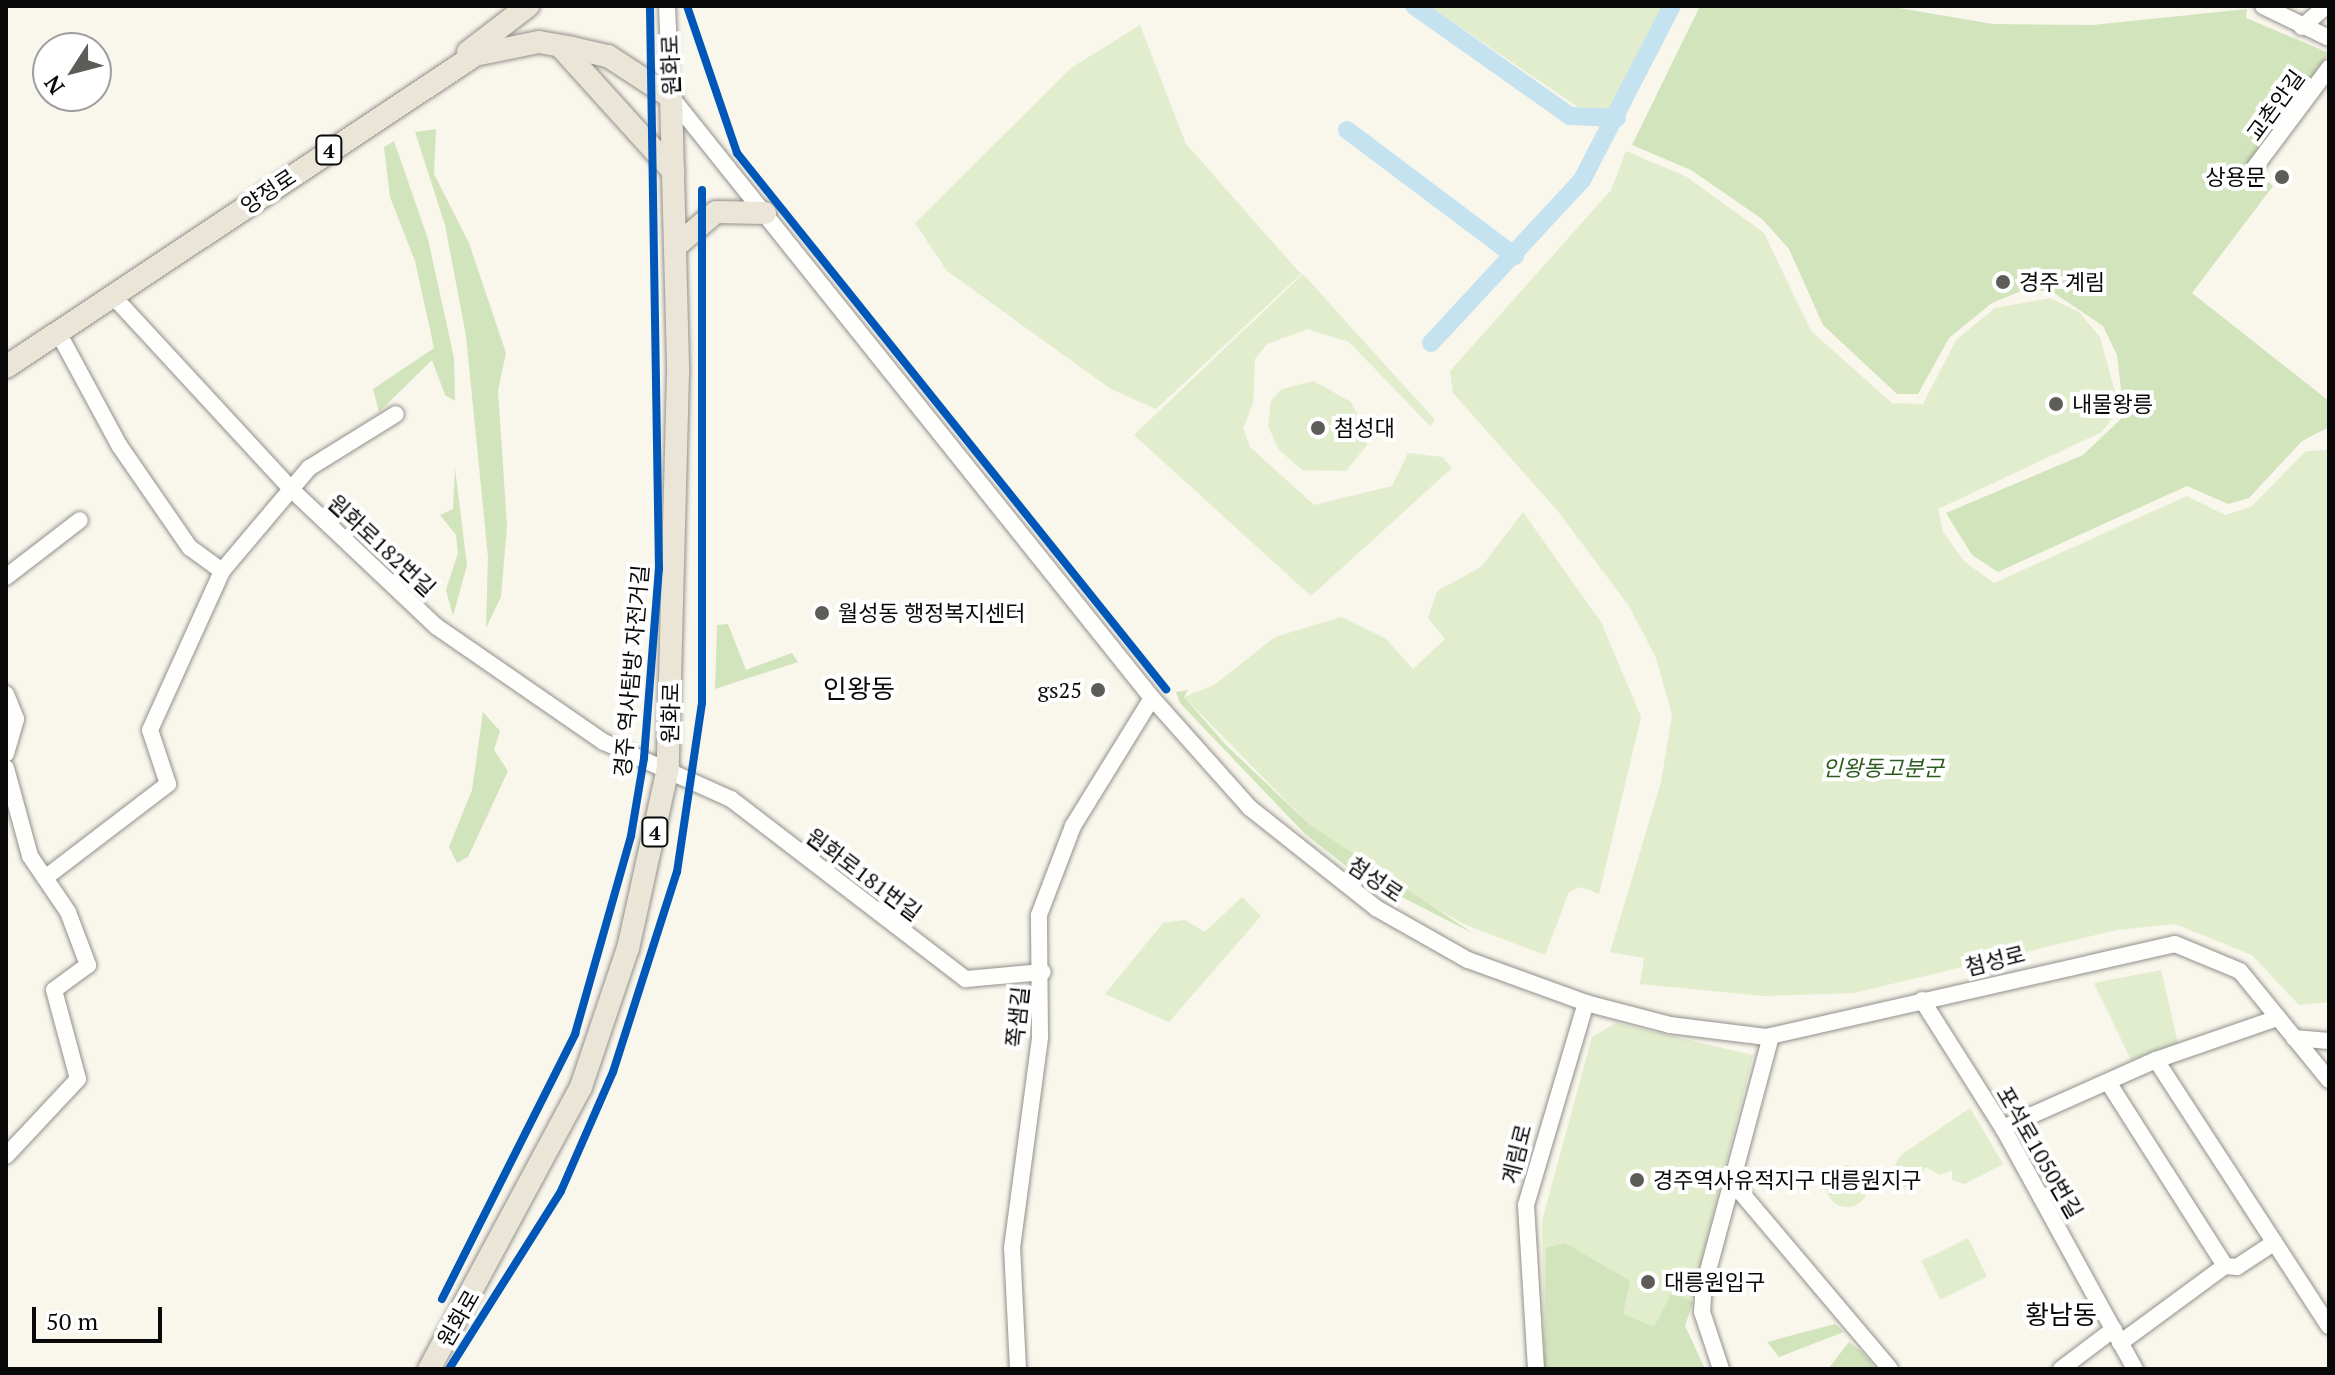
<!DOCTYPE html>
<meta charset="utf-8">
<style>
body{margin:0}
#map{position:relative;width:2335px;height:1375px;overflow:hidden;background:#f9f6ec;font-family:"PT Serif","Noto Sans KR",serif}
div>[style]{position:absolute}
.green>*{inset:0;background:#e1edcd;transform-origin:0 0}
.round{border-radius:50%}
.forest>*{inset:0;background:#d2e4bc}
.canal>*{height:18px;margin:-9px;padding:0 9px;transform-origin:9px;border-radius:9px;background:#c5e2f0}
.roads{filter:drop-shadow(0 0 2px #91908b) drop-shadow(0 0 2px #91908b)}
.minor>*{height:16px;margin:-8px;padding:0 8px;transform-origin:8px;border-radius:8px;background:#fefefc}
.major>*{height:22px;margin:-11px;padding:0 11px;transform-origin:11px;border-radius:11px;background:#eae5d7}
.cycleway>*{height:8px;margin:-4px;padding:0 4px;transform-origin:4px;border-radius:4px;background:#0057b8}
.dots>*{width:22px;height:22px;translate:-50% -50%;box-sizing:border-box;border:4px solid #fff;border-radius:50%}
span{translate:-50% -50%;white-space:nowrap;text-align:center;line-height:1.15;-webkit-text-stroke:8px #fff;paint-order:stroke}
.shield-label span{padding:2px 6px;background:#fff;border:2px solid;border-radius:6px;-webkit-text-stroke-width:0}
.shield-label{font-size:20px;color:#090909;font-weight:700}
.street-label{font-size:22px;color:#090909}
.poi-label{font-size:22px;color:#090909}
.right{translate:-100% -50%;text-align:right}
.left{translate:0 -50%;text-align:left}
.park-label{font-size:22px;color:#2d5c1f;font-style:italic}
.quarter-label{font-size:26px;color:#090909}
.frame{position:absolute;inset:0;border:8px solid #090909;pointer-events:none}
.north{position:absolute;left:32px;top:32px;width:80px;height:80px;box-sizing:border-box;background:#fff;border:2px solid #9d9d9d;border-radius:50%;rotate:234deg;font-size:22px;font-weight:700;line-height:32px;text-align:center;color:#090909}
.north::after{content:'';display:block;margin:auto;width:28px;height:36px;background:#5d5c58;clip-path:polygon(50% 0,100% 100%,50% 72%,0 100%)}
.scale{position:absolute;left:32px;top:1307px;width:130px;height:36px;box-sizing:border-box;border:4px solid #090909;border-top:0;padding-left:10px;font-size:24px;line-height:28px;white-space:nowrap;color:#090909;-webkit-text-stroke:6px #fff;paint-order:stroke}
</style>
<div id="map">
<div class="green">
<i style="clip-path:polygon(1429px 6px,1664px 6px,1616px 109px,1581px 109px)"></i>
<i style="clip-path:polygon(1140px 25px,1186px 144px,1301px 274px,1156px 409px,1111px 389px,947px 271px,915px 223px,1071px 68px)"></i>
<i style="clip-path:polygon(1626px 151px,1687px 177px,1764px 233px,1811px 331px,1892px 403px,1923px 404px,1956px 340px,1995px 308px,2050px 298px,2079px 312px,2100px 337px,2116px 396px,2116px 413px,2102px 432px,1938px 509px,1943px 532px,1964px 561px,1994px 583px,2187px 496px,2225px 515px,2251px 507px,2306px 451px,2329px 450px,2329px 1002px,2299px 1005px,2252px 955px,2175px 924px,2117px 930px,1854px 993px,1764px 996px,1640px 984px,1644px 958px,1610px 952px,1661px 782px,1672px 715px,1656px 658px,1629px 606px,1557px 510px,1453px 393px,1450px 371px,1611px 190px)"></i>
<i style="clip-path:polygon(1303px 274px,1435px 420px,1430px 426px,1349px 342px,1307px 329px,1267px 344px,1255px 359px,1253px 404px,1243px 428px,1250px 447px,1314px 505px,1392px 486px,1408px 453px,1442px 457px,1452px 468px,1311px 596px,1134px 435px)"></i>
<i style="clip-path:polygon(1314px 381px,1351px 402px,1362px 422px,1367px 445px,1346px 471px,1302px 470px,1279px 450px,1268px 426px,1271px 401px,1282px 389px)"></i>
<i style="clip-path:polygon(1523px 512px,1601px 622px,1641px 717px,1599px 894px,1581px 887px,1569px 892px,1545px 955px,1466px 925px,1384px 880px,1309px 824px,1184px 697px,1214px 685px,1275px 637px,1341px 617px,1385px 638px,1413px 669px,1445px 639px,1428px 618px,1437px 591px,1481px 567px)"></i>
<i style="clip-path:polygon(1242px 897px,1261px 916px,1169px 1022px,1105px 994px,1163px 923px,1185px 920px,1205px 932px)"></i>
<i style="clip-path:polygon(2161px 970px,2178px 1043px,2131px 1060px,2094px 983px)"></i>
<i style="clip-path:polygon(1616px 1023px,1753px 1055px,1685px 1326px,1705px 1369px,1544px 1369px,1542px 1221px,1592px 1037px)"></i>
<i style="clip-path:polygon(1970px 1108px,2003px 1164px,1965px 1184px,1952px 1180px,1952px 1170px,1940px 1175px,1926px 1167px,1910px 1191px,1889px 1175px,1901px 1155px)"></i>
<i class="round" style="left:1826px;top:1165px;width:42px;height:42px"></i>
<i style="left:1968px;top:1238px;width:43px;height:52px;rotate:64deg"></i>
</div>
<div class="forest">
<i style="clip-path:polygon(1700px 6px,1887px 6px,1993px 24px,2093px 25px,2247px 9px,2246px 18px,2329px 53px,2252px 166px,2273px 186px,2192px 293px,2329px 401px,2329px 427px,2302px 441px,2249px 498px,2228px 504px,2187px 486px,1998px 572px,1972px 555px,1946px 513px,2083px 455px,2124px 416px,2117px 355px,2103px 326px,2051px 291px,2021px 291px,1992px 303px,1949px 338px,1918px 394px,1897px 394px,1823px 325px,1789px 249px,1762px 219px,1691px 170px,1632px 145px)"></i>
<i style="clip-path:polygon(436px 129px,434px 174px,469px 243px,506px 353px,498px 391px,507px 526px,501px 597px,486px 628px,488px 557px,466px 336px,445px 225px,415px 132px)"></i>
<i style="clip-path:polygon(394px 141px,428px 239px,454px 358px,455px 401px,445px 395px,432px 360px,379px 412px,373px 389px,434px 348px,415px 261px,390px 197px,384px 147px)"></i>
<i style="clip-path:polygon(455px 468px,467px 565px,453px 616px,446px 590px,458px 553px,456px 535px,440px 515px,453px 509px)"></i>
<i style="clip-path:polygon(728px 624px,746px 670px,792px 653px,798px 662px,715px 689px,717px 625px)"></i>
<i style="clip-path:polygon(1188px 690px,1184px 697px,1226px 745px,1309px 824px,1474px 934px,1355px 873px,1304px 833px,1180px 703px,1176px 692px)"></i>
<i style="clip-path:polygon(483px 712px,500px 731px,494px 750px,508px 771px,468px 857px,457px 863px,449px 847px,472px 790px)"></i>
<i style="clip-path:polygon(1565px 1243px,1630px 1281px,1623px 1314px,1654px 1327px,1672px 1292px,1693px 1302px,1685px 1326px,1705px 1369px,1544px 1369px,1546px 1248px)"></i>
<i style="clip-path:polygon(1835px 1324px,1844px 1332px,1779px 1357px,1767px 1342px)"></i>
<i style="clip-path:polygon(1849px 1342px,1863px 1353px,1876px 1369px,1828px 1369px)"></i>
</div>
<div class="canal">
<i style="left:1414px;top:6px;width:191px;rotate:35.2deg"></i>
<i style="left:1570px;top:116px;width:47px;rotate:2.4deg"></i>
<i style="left:1347px;top:130px;width:210px;rotate:36.9deg"></i>
<i style="left:1431px;top:343px;width:222px;rotate:-47.2deg"></i>
<i style="left:1582px;top:180px;width:196px;rotate:-62.7deg"></i>
</div>
<div class="roads">
<div class="minor">
<i style="left:667px;top:6px;width:91px;rotate:87.5deg"></i>
<i style="left:671px;top:97px;width:770px;rotate:51.33deg"></i>
<i style="left:1152px;top:698px;width:147px;rotate:48.3deg"></i>
<i style="left:1250px;top:808px;width:161px;rotate:38.4deg"></i>
<i style="left:1376px;top:908px;width:106px;rotate:29.5deg"></i>
<i style="left:1468px;top:960px;width:126px;rotate:20deg"></i>
<i style="left:1586px;top:1003px;width:87px;rotate:14.7deg"></i>
<i style="left:1670px;top:1025px;width:97px;rotate:7.1deg"></i>
<i style="left:1766px;top:1037px;width:419px;rotate:-12.8deg"></i>
<i style="left:2175px;top:944px;width:70px;rotate:22.6deg"></i>
<i style="left:2240px;top:971px;width:141px;rotate:50.8deg"></i>
<i style="left:2263px;top:6px;width:73px;rotate:25.9deg"></i>
<i style="left:2302px;top:27px;width:32px;rotate:-41deg"></i>
<i style="left:2255px;top:167px;width:124px;rotate:-53.2deg"></i>
<i style="left:113px;top:296px;width:264px;rotate:47.3deg"></i>
<i style="left:292px;top:490px;width:199px;rotate:43.4deg"></i>
<i style="left:437px;top:627px;width:203px;rotate:34.6deg"></i>
<i style="left:604px;top:742px;width:139px;rotate:24.2deg"></i>
<i style="left:731px;top:799px;width:296px;rotate:37.5deg"></i>
<i style="left:966px;top:979px;width:77px;rotate:-5.2deg"></i>
<i style="left:222px;top:571px;width:135px;rotate:-49.8deg"></i>
<i style="left:309px;top:468px;width:102px;rotate:-31.8deg"></i>
<i style="left:6px;top:577px;width:93px;rotate:-37.6deg"></i>
<i style="left:6px;top:694px;width:27px;rotate:68deg"></i>
<i style="left:16px;top:719px;width:36px;rotate:106deg"></i>
<i style="left:6px;top:768px;width:91px;rotate:74.7deg"></i>
<i style="left:30px;top:856px;width:68px;rotate:55.8deg"></i>
<i style="left:68px;top:912px;width:57px;rotate:69.3deg"></i>
<i style="left:88px;top:965px;width:42px;rotate:143.7deg"></i>
<i style="left:54px;top:990px;width:92px;rotate:74.9deg"></i>
<i style="left:78px;top:1079px;width:105px;rotate:133.1deg"></i>
<i style="left:45px;top:878px;width:155px;rotate:-37.4deg"></i>
<i style="left:168px;top:784px;width:57px;rotate:-108.4deg"></i>
<i style="left:150px;top:730px;width:175px;rotate:-65.6deg"></i>
<i style="left:222px;top:571px;width:39px;rotate:-144deg"></i>
<i style="left:190px;top:548px;width:125px;rotate:-124.6deg"></i>
<i style="left:119px;top:445px;width:128px;rotate:-118.4deg"></i>
<i style="left:1922px;top:1000px;width:151px;rotate:57.7deg"></i>
<i style="left:2003px;top:1128px;width:275px;rotate:61.3deg"></i>
<i style="left:2294px;top:1038px;width:35px;rotate:5deg"></i>
<i style="left:2156px;top:1060px;width:317px;rotate:57deg"></i>
<i style="left:2108px;top:1082px;width:218px;rotate:57.5deg"></i>
<i style="left:2003px;top:1128px;width:167px;rotate:-24deg"></i>
<i style="left:2156px;top:1060px;width:128px;rotate:-19.1deg"></i>
<i style="left:1733px;top:1183px;width:243px;rotate:49.8deg"></i>
<i style="left:2120px;top:1343px;width:130px;rotate:-36.3deg"></i>
<i style="left:2225px;top:1266px;width:12px;rotate:5deg"></i>
<i style="left:2237px;top:1267px;width:45px;rotate:-33.3deg"></i>
<i style="left:1018px;top:1369px;width:121px;rotate:-92.8deg"></i>
<i style="left:1012px;top:1248px;width:213px;rotate:-82.4deg"></i>
<i style="left:1040px;top:1037px;width:122px;rotate:-90.5deg"></i>
<i style="left:1039px;top:915px;width:95px;rotate:-69.1deg"></i>
<i style="left:1073px;top:826px;width:150px;rotate:-58.3deg"></i>
<i style="left:1536px;top:1369px;width:164px;rotate:-93.5deg"></i>
<i style="left:1526px;top:1205px;width:211px;rotate:-73.5deg"></i>
<i style="left:1721px;top:1369px;width:60px;rotate:-108.4deg"></i>
<i style="left:1702px;top:1312px;width:26px;rotate:-86deg"></i>
<i style="left:1704px;top:1286px;width:259px;rotate:-75deg"></i>
<i style="left:2061px;top:1369px;width:66px;rotate:-37deg"></i>
</div>
<div class="major">
<i style="left:560px;top:46px;width:169px;rotate:47.9deg"></i>
<i style="left:468px;top:52px;width:76px;rotate:-37.5deg"></i>
<i style="left:675px;top:247px;width:54px;rotate:-40.5deg"></i>
<i style="left:716px;top:212px;width:49px;rotate:1.2deg"></i>
<i style="left:6px;top:367px;width:563px;rotate:-33.63deg"></i>
<i style="left:475px;top:55px;width:65px;rotate:-11.5deg"></i>
<i style="left:539px;top:42px;width:34px;rotate:10deg"></i>
<i style="left:572px;top:48px;width:37px;rotate:13deg"></i>
<i style="left:608px;top:56px;width:75px;rotate:33.1deg"></i>
<i style="left:671px;top:97px;width:276px;rotate:88.5deg"></i>
<i style="left:678px;top:373px;width:395px;rotate:91.5deg"></i>
<i style="left:668px;top:768px;width:184px;rotate:102.5deg"></i>
<i style="left:628px;top:948px;width:147px;rotate:108.7deg"></i>
<i style="left:581px;top:1087px;width:320px;rotate:118.3deg"></i>
</div>
</div>
<div class="cycleway">
<i style="left:687px;top:6px;width:155px;rotate:71.2deg"></i>
<i style="left:737px;top:153px;width:687px;rotate:51.33deg"></i>
<i style="left:442px;top:1299px;width:297px;rotate:-63.3deg"></i>
<i style="left:575px;top:1034px;width:206px;rotate:-74.2deg"></i>
<i style="left:631px;top:836px;width:79px;rotate:-80.5deg"></i>
<i style="left:644px;top:758px;width:190px;rotate:-85.5deg"></i>
<i style="left:659px;top:569px;width:563px;rotate:-90.92deg"></i>
<i style="left:449px;top:1369px;width:210px;rotate:-57.8deg"></i>
<i style="left:561px;top:1191px;width:130px;rotate:-66.4deg"></i>
<i style="left:613px;top:1072px;width:210px;rotate:-72.3deg"></i>
<i style="left:677px;top:872px;width:171px;rotate:-81.6deg"></i>
<i style="left:702px;top:703px;width:513px;rotate:-90deg"></i>
</div>
<div class="dots">
<i style="left:2282px;top:177px;background:#5d5c58"></i>
<i style="left:2003px;top:282px;background:#5d5c58"></i>
<i style="left:2056px;top:404px;background:#5d5c58"></i>
<i style="left:1318px;top:428px;background:#5d5c58"></i>
<i style="left:822px;top:613px;background:#5d5c58"></i>
<i style="left:1098px;top:690px;background:#5d5c58"></i>
<i style="left:1637px;top:1180px;background:#5d5c58"></i>
<i style="left:1648px;top:1282px;background:#5d5c58"></i>
</div>
<div class="shield-label">
<span style="left:329px;top:150px">4</span>
<span style="left:655px;top:832px">4</span>
</div>
<div class="street-label">
<span style="left:670px;top:65px;rotate:-92deg">원화로</span>
<span style="left:2275px;top:105px;rotate:-54deg">교촌안길</span>
<span style="left:268px;top:191px;rotate:-34deg">양정로</span>
<span style="left:382px;top:545px;rotate:43deg">원화로182번길</span>
<span style="left:631px;top:671px;rotate:-85deg">경주 역사탐방 자전거길</span>
<span style="left:670px;top:713px;rotate:-89deg">원화로</span>
<span style="left:864px;top:874px;rotate:37deg">원화로181번길</span>
<span style="left:1376px;top:879px;rotate:34deg">첨성로</span>
<span style="left:1995px;top:960px;rotate:-14deg">첨성로</span>
<span style="left:1017px;top:1017px;rotate:-84deg">쪽샘길</span>
<span style="left:2040px;top:1152px;rotate:60deg">포석로1050번길</span>
<span style="left:1516px;top:1154px;rotate:-76deg">계림로</span>
<span style="left:458px;top:1318px;rotate:-60deg">원화로</span>
</div>
<div class="poi-label">
<span class="right" style="left:2266px;top:177px">상용문</span>
<span class="left" style="left:2019px;top:282px">경주 계림</span>
<span class="left" style="left:2072px;top:404px">내물왕릉</span>
<span class="left" style="left:1334px;top:428px">첨성대</span>
<span class="left" style="left:838px;top:613px">월성동 행정복지센터</span>
<span class="right" style="left:1082px;top:690px">gs25</span>
<span class="left" style="left:1653px;top:1180px">경주역사유적지구 대릉원지구</span>
<span class="left" style="left:1664px;top:1282px">대릉원입구</span>
</div>
<div class="park-label">
<span style="left:1883px;top:768px">인왕동고분군</span>
</div>
<div class="quarter-label">
<span style="left:859px;top:689px">인왕동</span>
<span style="left:2061px;top:1315px">황남동</span>
</div>
<div class="frame"></div>
<div class="north">N</div>
<div class="scale">50 m</div>
</div>
